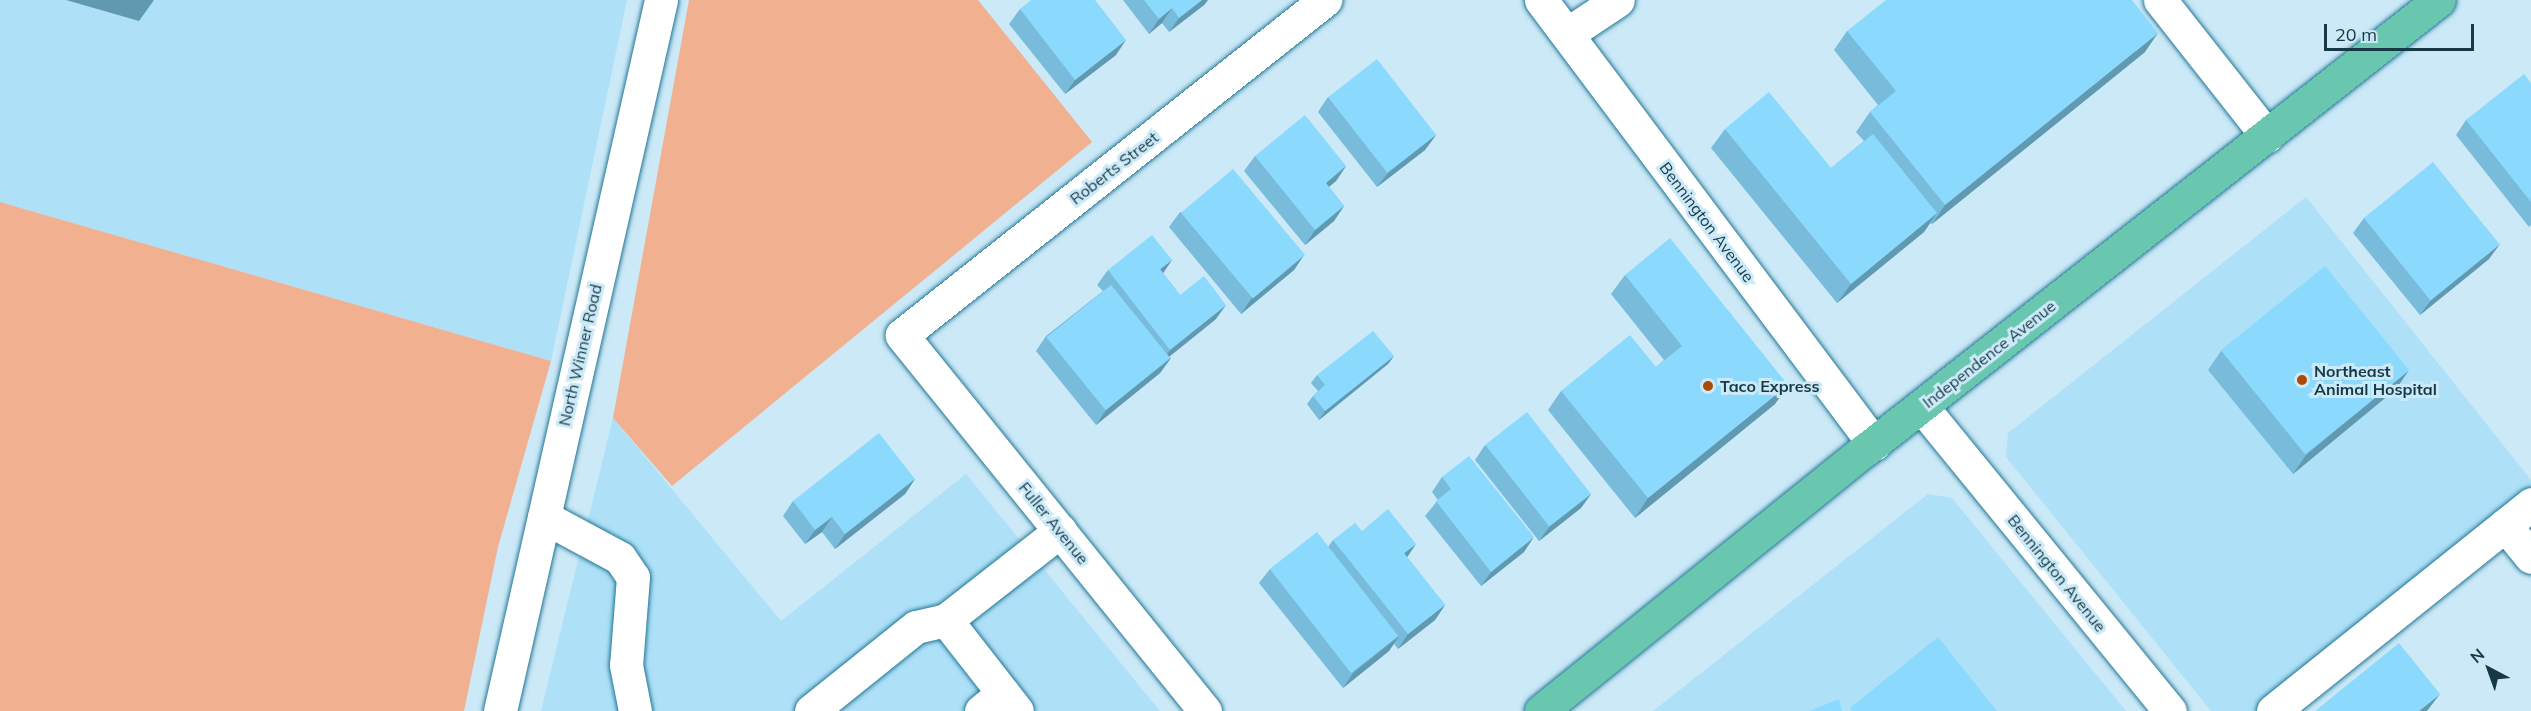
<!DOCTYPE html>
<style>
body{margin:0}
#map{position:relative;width:2531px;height:711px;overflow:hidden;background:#cbe9f7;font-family:Mulish,sans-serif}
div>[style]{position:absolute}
.built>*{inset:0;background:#aee1f8}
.green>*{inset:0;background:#f1b191}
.roads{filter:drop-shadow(0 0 2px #227796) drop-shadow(0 0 2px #227796)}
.minor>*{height:33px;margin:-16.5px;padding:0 16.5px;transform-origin:16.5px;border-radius:16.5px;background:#fff}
.major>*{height:33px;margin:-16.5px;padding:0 16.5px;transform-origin:16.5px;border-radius:16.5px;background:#6ac7af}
.wall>*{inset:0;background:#78bbda}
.shaded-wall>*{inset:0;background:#6199b1}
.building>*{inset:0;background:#8bdafd;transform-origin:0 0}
.dots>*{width:16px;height:16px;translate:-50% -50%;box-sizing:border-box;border:3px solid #cbe9f7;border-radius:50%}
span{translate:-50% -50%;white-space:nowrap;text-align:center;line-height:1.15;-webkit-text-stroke:6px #cbe9f7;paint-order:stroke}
.street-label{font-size:16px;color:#173947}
.poi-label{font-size:16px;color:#173947;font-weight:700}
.left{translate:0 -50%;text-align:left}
.north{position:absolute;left:2459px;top:639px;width:60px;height:60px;-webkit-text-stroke:4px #cbe9f7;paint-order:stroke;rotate:319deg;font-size:16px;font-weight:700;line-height:24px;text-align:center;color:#173947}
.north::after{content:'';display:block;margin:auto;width:21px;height:27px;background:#173947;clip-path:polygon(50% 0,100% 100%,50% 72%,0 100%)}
.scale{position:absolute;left:2324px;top:24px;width:150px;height:27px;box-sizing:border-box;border:3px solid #173947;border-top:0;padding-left:8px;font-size:18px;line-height:21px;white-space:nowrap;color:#173947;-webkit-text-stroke:4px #cbe9f7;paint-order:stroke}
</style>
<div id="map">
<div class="built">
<i style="clip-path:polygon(0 0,627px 0,551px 361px,0 202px)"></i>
<i style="clip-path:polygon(2306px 197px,2531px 480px,2531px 525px,2300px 711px,2211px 711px,2006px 457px,2008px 433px)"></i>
<i style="clip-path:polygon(613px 418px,781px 621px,966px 474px,1160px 711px,541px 711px)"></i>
<i style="clip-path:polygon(1928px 494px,1952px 498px,2126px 711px,1653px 711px)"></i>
</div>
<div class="green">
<i style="clip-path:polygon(689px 0,978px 0,1092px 142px,672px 486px,613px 418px)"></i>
<i style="clip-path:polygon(0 202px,551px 361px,498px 547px,464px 711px,0 711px)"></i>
</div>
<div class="roads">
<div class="minor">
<i style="left:1541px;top:0;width:555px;rotate:53.13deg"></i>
<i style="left:2160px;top:0;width:173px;rotate:51.8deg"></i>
<i style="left:1567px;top:34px;width:61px;rotate:-33.7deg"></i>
<i style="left:1922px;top:407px;width:392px;rotate:50.8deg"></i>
<i style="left:544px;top:517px;width:86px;rotate:28.3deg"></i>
<i style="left:620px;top:558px;width:23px;rotate:56deg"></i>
<i style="left:633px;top:577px;width:88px;rotate:94.5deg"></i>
<i style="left:626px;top:665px;width:47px;rotate:78.9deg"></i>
<i style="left:2505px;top:525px;width:41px;rotate:50.9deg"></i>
<i style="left:946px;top:620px;width:115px;rotate:52deg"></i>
<i style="left:500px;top:711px;width:729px;rotate:-77.24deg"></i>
<i style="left:811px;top:711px;width:134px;rotate:-38.7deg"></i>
<i style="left:916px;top:627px;width:31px;rotate:-13deg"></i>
<i style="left:946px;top:620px;width:145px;rotate:-38deg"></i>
<i style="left:981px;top:711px;width:28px;rotate:-39deg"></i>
<i style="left:1205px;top:711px;width:483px;rotate:-128.9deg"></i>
<i style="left:902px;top:335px;width:540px;rotate:-38.38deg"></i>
<i style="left:2273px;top:711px;width:331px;rotate:-38.7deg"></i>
</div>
<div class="major">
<i style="left:1541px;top:711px;width:416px;rotate:-38.9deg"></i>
<i style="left:1865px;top:450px;width:729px;rotate:-38.1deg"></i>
</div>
</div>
<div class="wall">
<i style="clip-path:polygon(1123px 0,1208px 0,1204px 5px,1169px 32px,1162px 23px,1149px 34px)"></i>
<i style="clip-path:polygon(1020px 9px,1116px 55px,1065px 94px,1009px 24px)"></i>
<i style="clip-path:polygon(1847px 31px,2145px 52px,1932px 224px,1930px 223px,1924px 232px,1837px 303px,1711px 148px,1725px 129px,1831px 168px,1864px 141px,1856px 132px,1870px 112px,1878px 105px,1834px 50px)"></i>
<i style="clip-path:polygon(2531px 83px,2531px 225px,2529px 227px,2456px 135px,2466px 120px)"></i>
<i style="clip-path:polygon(1328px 97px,1436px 135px,1425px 150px,1377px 187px,1318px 112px)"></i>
<i style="clip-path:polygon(1255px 156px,1346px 166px,1336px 181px,1329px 187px,1344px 206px,1334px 221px,1305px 245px,1244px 171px)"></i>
<i style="clip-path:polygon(1180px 212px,1304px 255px,1294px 270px,1241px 314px,1169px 227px)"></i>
<i style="clip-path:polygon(2364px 218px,2489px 259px,2420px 315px,2353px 233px)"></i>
<i style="clip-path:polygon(1108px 270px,1163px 273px,1180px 295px,1216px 319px,1169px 357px,1171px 358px,1160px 373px,1096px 425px,1036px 351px,1046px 336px,1103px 291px,1097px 285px)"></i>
<i style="clip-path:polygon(1625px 275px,1788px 385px,1775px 404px,1635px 518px,1548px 410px,1561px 391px,1656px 367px,1664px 360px,1611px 294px)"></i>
<i style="clip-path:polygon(2221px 351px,2409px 370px,2396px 389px,2293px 474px,2208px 370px)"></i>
<i style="clip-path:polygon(1394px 356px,1388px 364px,1319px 420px,1307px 404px,1313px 396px,1318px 391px,1311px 383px,1317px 375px)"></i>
<i style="clip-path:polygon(1485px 445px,1591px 494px,1581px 508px,1539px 541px,1475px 460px)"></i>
<i style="clip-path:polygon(1442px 477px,1524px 552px,1481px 586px,1425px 516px,1438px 500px,1432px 492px)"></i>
<i style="clip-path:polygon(915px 479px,905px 494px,835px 549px,822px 532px,805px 544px,783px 516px,793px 501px)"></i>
<i style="clip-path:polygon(1362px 531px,1407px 557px,1445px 605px,1435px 620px,1398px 649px,1394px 644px,1389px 651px,1343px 688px,1259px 583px,1270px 569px,1328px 547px,1333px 540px)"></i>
</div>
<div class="shaded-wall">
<i style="clip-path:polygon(66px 0,154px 0,139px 21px)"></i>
<i style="clip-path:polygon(1202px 0,1208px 0,1204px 5px,1169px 32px,1179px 18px)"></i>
<i style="clip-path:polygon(1172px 8px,1162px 23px,1149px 34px,1159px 19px)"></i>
<i style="clip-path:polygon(2158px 33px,2145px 52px,1932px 224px,1945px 205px)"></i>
<i style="clip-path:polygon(1126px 40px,1116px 55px,1065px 94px,1075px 80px)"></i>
<i style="clip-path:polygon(1436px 135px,1425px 150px,1377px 187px,1388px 173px)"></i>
<i style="clip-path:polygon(1346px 166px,1336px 181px,1315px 198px,1326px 183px)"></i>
<i style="clip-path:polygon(1344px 206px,1334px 221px,1305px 245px,1315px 230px)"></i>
<i style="clip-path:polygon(1937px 213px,1924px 232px,1837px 303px,1851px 284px)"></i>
<i style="clip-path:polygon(2500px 244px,2489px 259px,2420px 315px,2431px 300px)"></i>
<i style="clip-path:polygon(1304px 255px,1294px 270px,1241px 314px,1251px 299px)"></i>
<i style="clip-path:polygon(1172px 260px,1162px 275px,1160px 269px)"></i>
<i style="clip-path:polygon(1226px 305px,1216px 319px,1160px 364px,1170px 350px)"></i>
<i style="clip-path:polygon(1394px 356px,1388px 364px,1319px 420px,1325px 411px)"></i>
<i style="clip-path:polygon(1171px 358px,1160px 373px,1096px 425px,1106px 410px)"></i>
<i style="clip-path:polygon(2409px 370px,2396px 389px,2293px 474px,2306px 455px)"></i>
<i style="clip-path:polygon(1788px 385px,1775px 404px,1635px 518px,1648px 498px)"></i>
<i style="clip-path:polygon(915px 479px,905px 494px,835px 549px,845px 534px)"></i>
<i style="clip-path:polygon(1591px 494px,1581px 508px,1539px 541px,1550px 526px)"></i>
<i style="clip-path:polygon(832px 517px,822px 532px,805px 544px,815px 530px)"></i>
<i style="clip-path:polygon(1534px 537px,1524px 552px,1481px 586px,1491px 572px)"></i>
<i style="clip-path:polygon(1416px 544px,1406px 559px,1404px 553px)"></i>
<i style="clip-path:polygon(1445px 605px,1435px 620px,1398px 649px,1408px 634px)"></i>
<i style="clip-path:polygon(1399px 636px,1389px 651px,1343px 688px,1353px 673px)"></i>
<i style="clip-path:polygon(2440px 694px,2427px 711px,2419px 711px)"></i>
</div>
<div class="building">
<i style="clip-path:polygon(1031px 0,1095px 0,1126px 40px,1075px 80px,1020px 9px)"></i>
<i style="clip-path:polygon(1144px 0,1202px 0,1179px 18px,1172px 8px,1159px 19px)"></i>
<i style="clip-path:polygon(1886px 0,2132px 0,2158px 33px,1945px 205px,1870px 112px,1896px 91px,1847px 31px)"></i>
<i style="left:1377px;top:59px;width:96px;height:62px;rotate:52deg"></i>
<i style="clip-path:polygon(2524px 74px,2531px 83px,2531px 202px,2466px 120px)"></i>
<i style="clip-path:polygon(1769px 92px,1831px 168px,1873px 134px,1937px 213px,1851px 284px,1725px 129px)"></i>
<i style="clip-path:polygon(1305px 115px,1346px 166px,1326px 183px,1344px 206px,1315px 230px,1255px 156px)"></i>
<i style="left:2433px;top:162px;width:106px;height:89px;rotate:51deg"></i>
<i style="left:1233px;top:169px;width:112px;height:68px;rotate:50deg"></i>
<i style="clip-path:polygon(1152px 235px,1172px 260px,1160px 269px,1180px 295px,1204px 276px,1226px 305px,1170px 350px,1108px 270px)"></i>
<i style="clip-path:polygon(1670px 238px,1788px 385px,1648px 498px,1561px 391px,1630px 335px,1656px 367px,1682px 346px,1625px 275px)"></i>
<i style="left:2325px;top:266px;width:134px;height:134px;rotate:51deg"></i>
<i style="left:1111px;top:285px;width:94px;height:83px;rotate:51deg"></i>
<i style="clip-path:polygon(1373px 331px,1394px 356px,1325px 411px,1313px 396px,1325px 385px,1317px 375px)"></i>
<i style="left:1527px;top:412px;width:104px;height:53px;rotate:52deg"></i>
<i style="clip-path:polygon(879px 433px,915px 479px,845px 534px,832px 517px,815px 530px,793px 501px)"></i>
<i style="clip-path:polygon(1469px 456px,1534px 537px,1491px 572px,1436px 501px,1451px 489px,1442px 477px)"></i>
<i style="clip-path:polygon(1388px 509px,1416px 544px,1404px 553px,1445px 605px,1408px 634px,1333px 540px,1355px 523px,1362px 531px)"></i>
<i style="left:1317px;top:532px;width:132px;height:60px;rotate:52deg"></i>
<i style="clip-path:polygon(1938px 637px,1997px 711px,1852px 711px,1850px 708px)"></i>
<i style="clip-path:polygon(2399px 643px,2440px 694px,2419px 711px,2315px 711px)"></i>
<i style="clip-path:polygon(1839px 699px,1842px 711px,1809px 711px)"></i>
</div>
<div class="dots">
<i style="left:2302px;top:380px;background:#ab4a04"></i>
<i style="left:1708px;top:386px;background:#ab4a04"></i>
</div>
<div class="street-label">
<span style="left:1114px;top:168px;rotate:-38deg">Roberts Street</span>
<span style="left:1707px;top:222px;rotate:53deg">Bennington Avenue</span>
<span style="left:1989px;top:354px;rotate:-38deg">Independence Avenue</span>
<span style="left:580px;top:355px;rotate:-77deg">North Winner Road</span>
<span style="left:1054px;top:523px;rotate:51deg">Fuller Avenue</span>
<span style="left:2057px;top:573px;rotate:51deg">Bennington Avenue</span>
</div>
<div class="poi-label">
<span class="left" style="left:2314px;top:380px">Northeast<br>Animal Hospital</span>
<span class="left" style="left:1720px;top:386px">Taco Express</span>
</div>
<div class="north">N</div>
<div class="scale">20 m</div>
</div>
